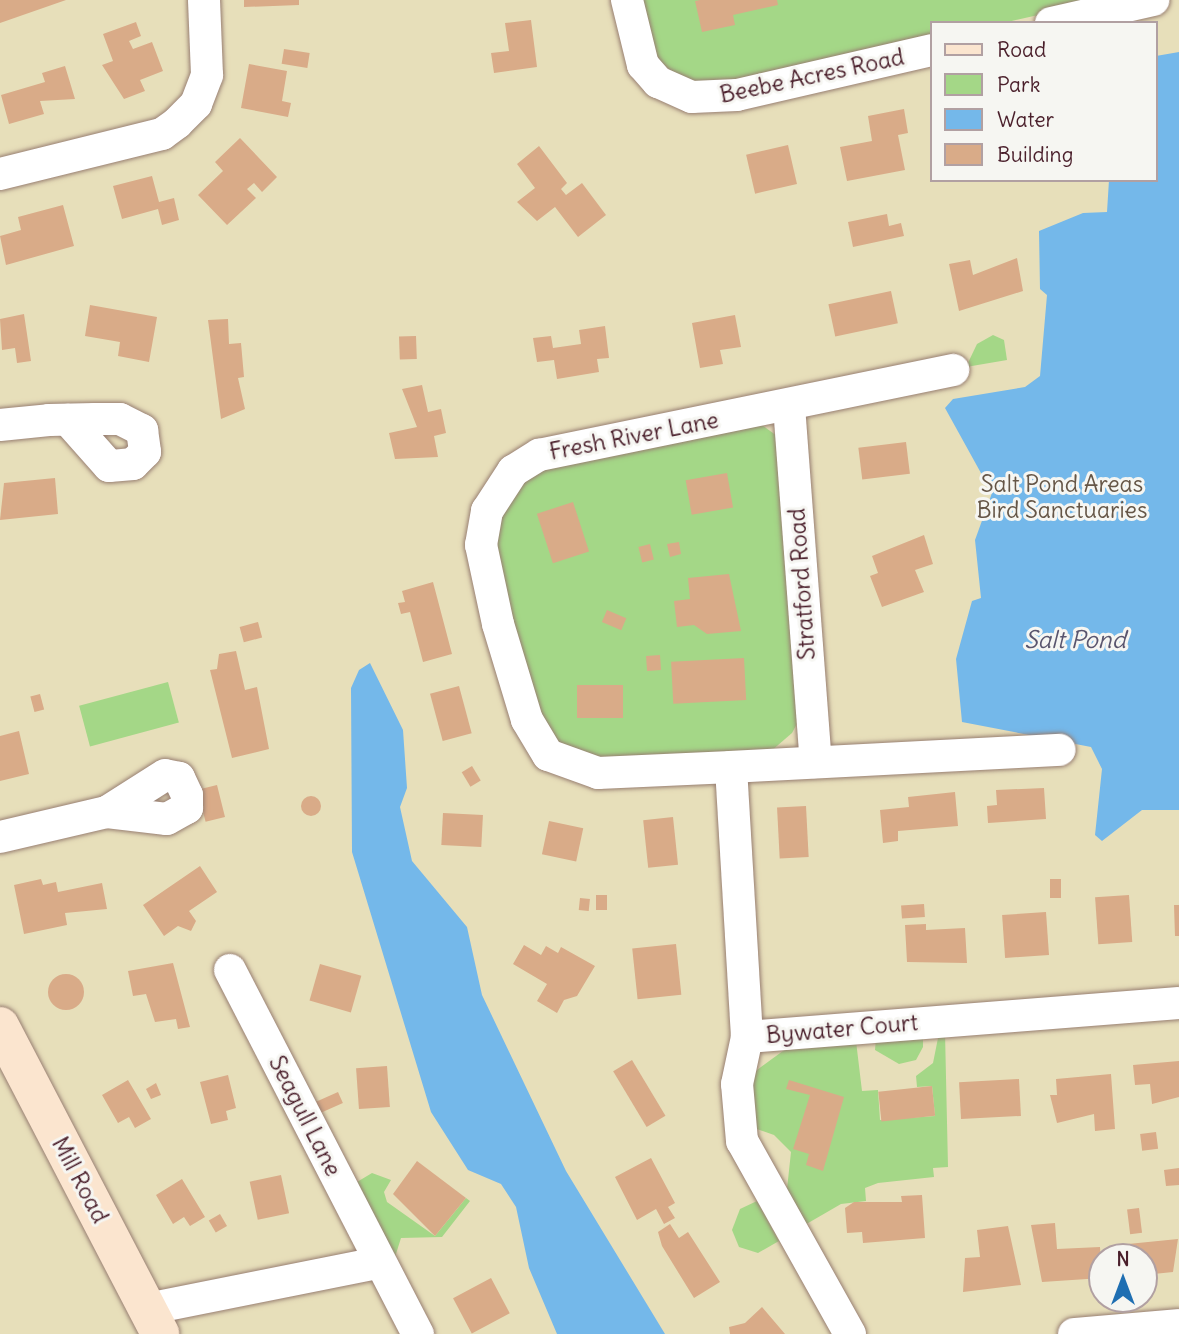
<!DOCTYPE html>
<style>
body{margin:0}
#map{position:relative;width:1179px;height:1334px;overflow:hidden;background:#e7dfba;font-family:Delius,sans-serif}
div>[style]{position:absolute}
.green>*{inset:0;background:#a4d787;transform-origin:0 0}
.water>*{inset:0;background:#74b8ea}
.building>*{inset:0;background:#d9ab88;transform-origin:0 0}
.round{border-radius:50%}
.roads{filter:drop-shadow(0 0 2px #987f72) drop-shadow(0 0 2px #987f72)}
.street>*{height:32px;margin:-16px;padding:0 16px;transform-origin:16px;border-radius:16px;background:#fff}
.secondary>*{height:38px;margin:-19px;padding:0 19px;transform-origin:19px;border-radius:19px;background:#fbe5cf}
span{translate:-50% -50%;white-space:nowrap;text-align:center;line-height:1.15;-webkit-text-stroke:6px #f6f6f2;paint-order:stroke}
.street-label{font-size:23px;color:#4a1f2b}
.park-label{font-size:23px;color:#655647}
.water-label{font-size:24px;color:#59556e;font-style:italic}
.legend{position:absolute;left:930px;top:21px;width:228px;height:161px;box-sizing:border-box;background:#f6f6f2;border:2px solid #b1a0a2;margin:0;padding:9px 12px;list-style:none;font-size:21px;color:#4a1f2b}
.legend li{display:flex;align-items:center;gap:14px;height:35px}
.legend b{width:35px;border:2px solid #b1a0a2}
.north{position:absolute;left:1088px;top:1243px;width:70px;height:70px;box-sizing:border-box;background:#f6f6f2;border:2px solid #b1a0a2;border-radius:50%;rotate:0deg;font-size:19px;font-weight:700;line-height:28px;text-align:center;color:#4a1f2b}
.north::after{content:'';display:block;margin:auto;width:24px;height:32px;background:#1f6fb2;clip-path:polygon(50% 0,100% 100%,50% 72%,0 100%)}
</style>
<div id="map">
<div class="green">
<i style="clip-path:polygon(637px 0,1105px 0,1003px 23px,932px 23px,932px 39px,757px 78px,702px 83px,679px 79px,651px 52px)"></i>
<i style="clip-path:polygon(993px 335px,1004px 340px,1007px 360px,966px 367px,977px 344px)"></i>
<i style="clip-path:polygon(758px 422px,777px 436px,800px 718px,792px 733px,770px 752px,619px 763px,567px 752px,541px 724px,490px 558px,505px 496px,548px 462px)"></i>
<i style="left:168px;top:682px;width:42px;height:92px;rotate:75deg"></i>
<i style="clip-path:polygon(945px 1032px,948px 1167px,933px 1168px,934px 1177px,878px 1183px,865px 1188px,866px 1201px,841px 1204px,803px 1226px,787px 1189px,791px 1152px,774px 1135px,751px 1127px,750px 1083px,757px 1070px,787px 1048px,856px 1041px,862px 1091px,878px 1090px,880px 1120px,935px 1116px,932px 1086px,917px 1087px,916px 1076px,933px 1063px,939px 1033px)"></i>
<i style="clip-path:polygon(876px 1038px,923px 1038px,923px 1047px,916px 1060px,899px 1064px,875px 1050px)"></i>
<i style="clip-path:polygon(372px 1173px,391px 1180px,384px 1192px,387px 1202px,435px 1236px,466px 1198px,470px 1201px,442px 1237px,401px 1238px,395px 1257px,357px 1182px)"></i>
<i style="clip-path:polygon(757px 1201px,779px 1241px,758px 1253px,739px 1247px,732px 1230px,740px 1209px)"></i>
</div>
<div class="water">
<i style="clip-path:polygon(1179px 52px,1179px 810px,1142px 810px,1102px 841px,1095px 835px,1102px 769px,1091px 747px,962px 722px,956px 659px,972px 601px,981px 598px,975px 540px,992px 493px,945px 408px,953px 399px,1025px 387px,1040px 376px,1047px 295px,1040px 289px,1039px 231px,1083px 213px,1107px 212px,1109px 180px,1156px 180px,1156px 56px)"></i>
<i style="clip-path:polygon(370px 663px,403px 730px,407px 788px,400px 807px,412px 861px,467px 927px,482px 995px,566px 1171px,665px 1334px,557px 1334px,529px 1268px,516px 1207px,501px 1184px,468px 1170px,431px 1112px,352px 852px,351px 688px,359px 670px)"></i>
</div>
<div class="building">
<i style="clip-path:polygon(0 0,66px 0,0 23px)"></i>
<i style="clip-path:polygon(244px 0,299px 0,299px 5px,244px 7px)"></i>
<i style="clip-path:polygon(700px 0,777px 0,778px 5px,733px 15px,735px 25px,702px 32px,695px 1px)"></i>
<i style="clip-path:polygon(531px 20px,537px 67px,494px 73px,491px 53px,509px 51px,505px 23px)"></i>
<i style="clip-path:polygon(136px 22px,141px 36px,129px 41px,133px 49px,152px 42px,163px 71px,140px 80px,145px 91px,124px 99px,102px 65px,113px 61px,103px 34px)"></i>
<i style="left:284px;top:49px;width:26px;height:15px;rotate:9deg"></i>
<i style="clip-path:polygon(249px 64px,287px 71px,282px 101px,291px 103px,288px 117px,241px 108px)"></i>
<i style="clip-path:polygon(65px 66px,75px 99px,40px 101px,44px 114px,9px 124px,1px 95px,45px 82px,42px 73px)"></i>
<i style="clip-path:polygon(904px 109px,908px 133px,898px 135px,905px 170px,847px 181px,840px 147px,872px 141px,868px 116px)"></i>
<i style="clip-path:polygon(240px 138px,277px 177px,262px 192px,254px 183px,247px 189px,256px 198px,227px 225px,198px 195px,223px 171px,215px 162px)"></i>
<i style="left:788px;top:145px;width:40px;height:43px;rotate:77deg"></i>
<i style="clip-path:polygon(539px 146px,567px 183px,561px 189px,566px 195px,582px 183px,606px 215px,578px 237px,555px 207px,537px 221px,517px 202px,535px 188px,517px 164px)"></i>
<i style="clip-path:polygon(152px 176px,159px 202px,174px 198px,179px 220px,162px 225px,158px 209px,122px 219px,113px 186px)"></i>
<i style="clip-path:polygon(63px 205px,74px 246px,6px 265px,0 236px,21px 230px,18px 217px)"></i>
<i style="clip-path:polygon(887px 214px,889px 226px,901px 223px,904px 236px,853px 247px,848px 222px)"></i>
<i style="clip-path:polygon(1017px 258px,1023px 291px,959px 311px,949px 264px,970px 260px,973px 275px)"></i>
<i style="left:891px;top:291px;width:33px;height:64px;rotate:78deg"></i>
<i style="clip-path:polygon(90px 305px,157px 317px,149px 362px,118px 356px,120px 342px,85px 336px)"></i>
<i style="clip-path:polygon(24px 314px,31px 361px,17px 363px,15px 348px,2px 350px,0 319px)"></i>
<i style="clip-path:polygon(735px 315px,741px 347px,720px 350px,723px 364px,700px 368px,692px 323px)"></i>
<i style="clip-path:polygon(228px 319px,229px 344px,241px 343px,244px 377px,238px 378px,245px 409px,221px 419px,208px 320px)"></i>
<i style="clip-path:polygon(605px 326px,609px 358px,597px 359px,599px 372px,557px 379px,554px 360px,537px 362px,533px 338px,551px 336px,553px 348px,581px 344px,579px 330px)"></i>
<i style="left:416px;top:336px;width:23px;height:17px;rotate:88deg"></i>
<i style="clip-path:polygon(422px 385px,428px 412px,441px 409px,446px 433px,434px 436px,438px 457px,395px 459px,389px 433px,417px 427px,402px 389px)"></i>
<i style="left:906px;top:442px;width:32px;height:48px;rotate:83deg"></i>
<i style="left:727px;top:473px;width:35px;height:42px;rotate:80deg"></i>
<i style="clip-path:polygon(55px 478px,58px 514px,0 520px,4px 483px)"></i>
<i style="left:573px;top:502px;width:52px;height:38px;rotate:72deg"></i>
<i style="clip-path:polygon(924px 535px,933px 564px,915px 570px,924px 592px,882px 607px,870px 576px,878px 573px,872px 556px)"></i>
<i style="clip-path:polygon(679px 542px,681px 554px,670px 557px,667px 544px)"></i>
<i style="left:650px;top:544px;width:16px;height:12px;rotate:76deg"></i>
<i style="clip-path:polygon(729px 574px,741px 631px,707px 634px,694px 625px,677px 627px,674px 601px,690px 599px,688px 578px)"></i>
<i style="clip-path:polygon(433px 582px,452px 654px,423px 662px,410px 612px,401px 614px,398px 603px,405px 602px,402px 591px)"></i>
<i style="left:607px;top:610px;width:21px;height:13px;rotate:23deg"></i>
<i style="left:258px;top:622px;width:16px;height:19px;rotate:75deg"></i>
<i style="clip-path:polygon(236px 651px,245px 690px,257px 687px,269px 749px,232px 758px,210px 670px,217px 669px,219px 654px)"></i>
<i style="left:660px;top:655px;width:15px;height:14px;rotate:86deg"></i>
<i style="left:744px;top:658px;width:42px;height:73px;rotate:87deg"></i>
<i style="left:577px;top:685px;width:46px;height:33px"></i>
<i style="left:459px;top:686px;width:49px;height:30px;rotate:75deg"></i>
<i style="left:40px;top:694px;width:16px;height:10px;rotate:75deg"></i>
<i style="clip-path:polygon(19px 731px,29px 774px,0 781px,0 736px)"></i>
<i style="left:472px;top:766px;width:17px;height:12px;rotate:59deg"></i>
<i style="left:217px;top:785px;width:33px;height:20px;rotate:76deg"></i>
<i style="clip-path:polygon(1044px 788px,1046px 819px,988px 823px,987px 806px,997px 805px,996px 790px)"></i>
<i style="clip-path:polygon(955px 792px,958px 826px,898px 831px,898px 841px,883px 843px,880px 810px,909px 807px,908px 797px)"></i>
<i class="round" style="left:301px;top:796px;width:20px;height:20px"></i>
<i style="left:806px;top:806px;width:51px;height:29px;rotate:87deg"></i>
<i style="left:443px;top:813px;width:40px;height:32px;rotate:3deg"></i>
<i style="left:673px;top:817px;width:48px;height:30px;rotate:84deg"></i>
<i style="left:549px;top:821px;width:35px;height:34px;rotate:12deg"></i>
<i style="clip-path:polygon(200px 866px,217px 892px,189px 911px,196px 921px,191px 931px,178px 926px,164px 936px,143px 905px)"></i>
<i style="clip-path:polygon(41px 879px,43px 885px,56px 882px,58px 892px,102px 883px,107px 909px,65px 913px,67px 925px,24px 934px,14px 885px)"></i>
<i style="left:1050px;top:879px;width:11px;height:19px"></i>
<i style="left:596px;top:895px;width:11px;height:15px"></i>
<i style="left:1129px;top:895px;width:47px;height:34px;rotate:86deg"></i>
<i style="left:580px;top:898px;width:10px;height:12px;rotate:6deg"></i>
<i style="left:924px;top:904px;width:13px;height:23px;rotate:86deg"></i>
<i style="clip-path:polygon(1174px 905px,1179px 905px,1179px 936px,1175px 936px)"></i>
<i style="left:1046px;top:912px;width:43px;height:44px;rotate:86deg"></i>
<i style="clip-path:polygon(926px 924px,926px 930px,965px 928px,967px 963px,907px 962px,905px 925px)"></i>
<i style="left:676px;top:944px;width:51px;height:44px;rotate:84deg"></i>
<i style="clip-path:polygon(524px 945px,541px 955px,546px 946px,558px 953px,561px 947px,595px 966px,577px 996px,564px 1000px,557px 1013px,537px 1001px,547px 984px,513px 964px)"></i>
<i style="clip-path:polygon(173px 963px,190px 1027px,178px 1029px,176px 1019px,155px 1022px,146px 994px,133px 996px,128px 971px)"></i>
<i style="left:320px;top:964px;width:43px;height:38px;rotate:16deg"></i>
<i class="round" style="left:48px;top:974px;width:36px;height:36px"></i>
<i style="left:632px;top:1060px;width:65px;height:22px;rotate:59deg"></i>
<i style="clip-path:polygon(1179px 1061px,1179px 1097px,1152px 1104px,1150px 1084px,1135px 1085px,1133px 1065px)"></i>
<i style="left:387px;top:1066px;width:41px;height:31px;rotate:86deg"></i>
<i style="clip-path:polygon(1111px 1074px,1115px 1129px,1095px 1131px,1094px 1114px,1057px 1123px,1050px 1095px,1057px 1095px,1056px 1079px)"></i>
<i style="clip-path:polygon(228px 1075px,236px 1108px,226px 1111px,228px 1120px,211px 1124px,200px 1082px)"></i>
<i style="left:1019px;top:1079px;width:37px;height:60px;rotate:87deg"></i>
<i style="clip-path:polygon(128px 1080px,151px 1119px,135px 1128px,129px 1117px,118px 1123px,102px 1095px)"></i>
<i style="clip-path:polygon(789px 1080px,844px 1097px,823px 1171px,806px 1165px,809px 1154px,793px 1149px,810px 1095px,786px 1089px)"></i>
<i style="clip-path:polygon(156px 1083px,161px 1095px,151px 1099px,146px 1089px)"></i>
<i style="left:932px;top:1086px;width:30px;height:54px;rotate:84deg"></i>
<i style="left:338px;top:1092px;width:12px;height:24px;rotate:66deg"></i>
<i style="left:1156px;top:1132px;width:17px;height:16px;rotate:83deg"></i>
<i style="clip-path:polygon(651px 1158px,675px 1203px,668px 1207px,675px 1218px,664px 1224px,656px 1209px,637px 1220px,615px 1177px)"></i>
<i style="clip-path:polygon(417px 1161px,466px 1198px,435px 1236px,393px 1194px)"></i>
<i style="clip-path:polygon(1179px 1168px,1179px 1185px,1166px 1186px,1164px 1170px)"></i>
<i style="left:281px;top:1175px;width:39px;height:32px;rotate:78deg"></i>
<i style="clip-path:polygon(182px 1179px,205px 1217px,190px 1226px,184px 1217px,173px 1224px,156px 1195px)"></i>
<i style="clip-path:polygon(922px 1195px,925px 1238px,863px 1243px,862px 1232px,847px 1233px,845px 1208px,854px 1202px,902px 1202px,901px 1196px)"></i>
<i style="left:1139px;top:1208px;width:25px;height:12px;rotate:83deg"></i>
<i style="left:220px;top:1214px;width:14px;height:13px;rotate:60deg"></i>
<i style="clip-path:polygon(1055px 1223px,1057px 1249px,1100px 1247px,1102px 1278px,1042px 1282px,1031px 1225px)"></i>
<i style="clip-path:polygon(670px 1224px,679px 1238px,688px 1232px,720px 1282px,694px 1298px,662px 1246px,658px 1232px)"></i>
<i style="clip-path:polygon(1008px 1226px,1021px 1285px,963px 1292px,965px 1258px,980px 1257px,977px 1230px)"></i>
<i style="clip-path:polygon(1178px 1239px,1173px 1272px,1144px 1275px,1144px 1257px,1129px 1257px,1128px 1244px)"></i>
<i style="left:491px;top:1278px;width:40px;height:43px;rotate:62deg"></i>
<i style="clip-path:polygon(762px 1307px,785px 1334px,730px 1334px,729px 1327px,745px 1323px)"></i>
</div>
<div class="roads">
<div class="street">
<i style="left:627px;top:0;width:67px;rotate:76.2deg"></i>
<i style="left:643px;top:65px;width:23px;rotate:49deg"></i>
<i style="left:658px;top:82px;width:37px;rotate:24deg"></i>
<i style="left:692px;top:97px;width:45px;rotate:-2.5deg"></i>
<i style="left:737px;top:95px;width:200px;rotate:-13deg"></i>
<i style="left:1051px;top:23px;width:105px;rotate:-12.7deg"></i>
<i style="left:0;top:174px;width:167px;rotate:-13.9deg"></i>
<i style="left:162px;top:134px;width:19px;rotate:-36deg"></i>
<i style="left:177px;top:123px;width:27px;rotate:-45deg"></i>
<i style="left:196px;top:104px;width:31px;rotate:-69deg"></i>
<i style="left:207px;top:75px;width:75px;rotate:-92.3deg"></i>
<i style="left:789px;top:406px;width:357px;rotate:85.7deg"></i>
<i style="left:0;top:425px;width:49px;rotate:-5.8deg"></i>
<i style="left:49px;top:420px;width:46px;rotate:-1.2deg"></i>
<i style="left:95px;top:419px;width:25px"></i>
<i style="left:120px;top:419px;width:25px;rotate:27deg"></i>
<i style="left:142px;top:430px;width:22px;rotate:82deg"></i>
<i style="left:145px;top:452px;width:17px;rotate:135deg"></i>
<i style="left:133px;top:464px;width:24px;rotate:175deg"></i>
<i style="left:109px;top:466px;width:62px;rotate:-131.7deg"></i>
<i style="left:731px;top:767px;width:329px;rotate:-3deg"></i>
<i style="left:0;top:837px;width:110px;rotate:-13.2deg"></i>
<i style="left:107px;top:812px;width:60px;rotate:6.7deg"></i>
<i style="left:167px;top:819px;width:23px;rotate:-29deg"></i>
<i style="left:187px;top:808px;width:13px;rotate:-90deg"></i>
<i style="left:187px;top:795px;width:19px;rotate:-115deg"></i>
<i style="left:179px;top:778px;width:14px;rotate:-168deg"></i>
<i style="left:165px;top:775px;width:69px;rotate:147.5deg"></i>
<i style="left:230px;top:970px;width:410px;rotate:62.7deg"></i>
<i style="left:747px;top:1037px;width:270px;rotate:-93.4deg"></i>
<i style="left:731px;top:767px;width:133px;rotate:177.4deg"></i>
<i style="left:598px;top:773px;width:53px;rotate:-160.2deg"></i>
<i style="left:548px;top:755px;width:41px;rotate:-121deg"></i>
<i style="left:527px;top:720px;width:100px;rotate:-106.8deg"></i>
<i style="left:498px;top:624px;width:81px;rotate:-102.1deg"></i>
<i style="left:481px;top:545px;width:35px;rotate:-80deg"></i>
<i style="left:487px;top:511px;width:48px;rotate:-57deg"></i>
<i style="left:513px;top:471px;width:31px;rotate:-32deg"></i>
<i style="left:539px;top:455px;width:423px;rotate:-11.6deg"></i>
<i style="left:147px;top:1309px;width:235px;rotate:-11.3deg"></i>
<i style="left:850px;top:1334px;width:221px;rotate:-119.2deg"></i>
<i style="left:742px;top:1141px;width:57px;rotate:-95deg"></i>
<i style="left:737px;top:1084px;width:48px;rotate:-78deg"></i>
<i style="left:747px;top:1037px;width:433px;rotate:-4.5deg"></i>
<i style="left:1074px;top:1334px;width:105px;rotate:-4.9deg"></i>
</div>
<div class="secondary">
<i style="left:0;top:1026px;width:347px;rotate:62.5deg"></i>
</div>
</div>
<div class="street-label">
<span style="left:812px;top:76px;rotate:-12deg">Beebe Acres Road</span>
<span style="left:634px;top:436px;rotate:-11deg">Fresh River Lane</span>
<span style="left:802px;top:584px;rotate:-94deg">Stratford Road</span>
<span style="left:842px;top:1029px;rotate:-5deg">Bywater Court</span>
<span style="left:305px;top:1116px;rotate:63deg">Seagull Lane</span>
<span style="left:80px;top:1180px;rotate:62deg">Mill Road</span>
</div>
<div class="park-label">
<span style="left:1062px;top:497px">Salt Pond Areas<br>Bird Sanctuaries</span>
</div>
<div class="water-label">
<span style="left:1075px;top:640px">Salt Pond</span>
</div>
<ul class="legend">
<li><b style="height:9px;background:#fbe5cf"></b>Road</li>
<li><b style="height:19px;background:#a4d787"></b>Park</li>
<li><b style="height:19px;background:#74b8ea"></b>Water</li>
<li><b style="height:19px;background:#d9ab88"></b>Building</li>
</ul>
<div class="north">N</div>
</div>
